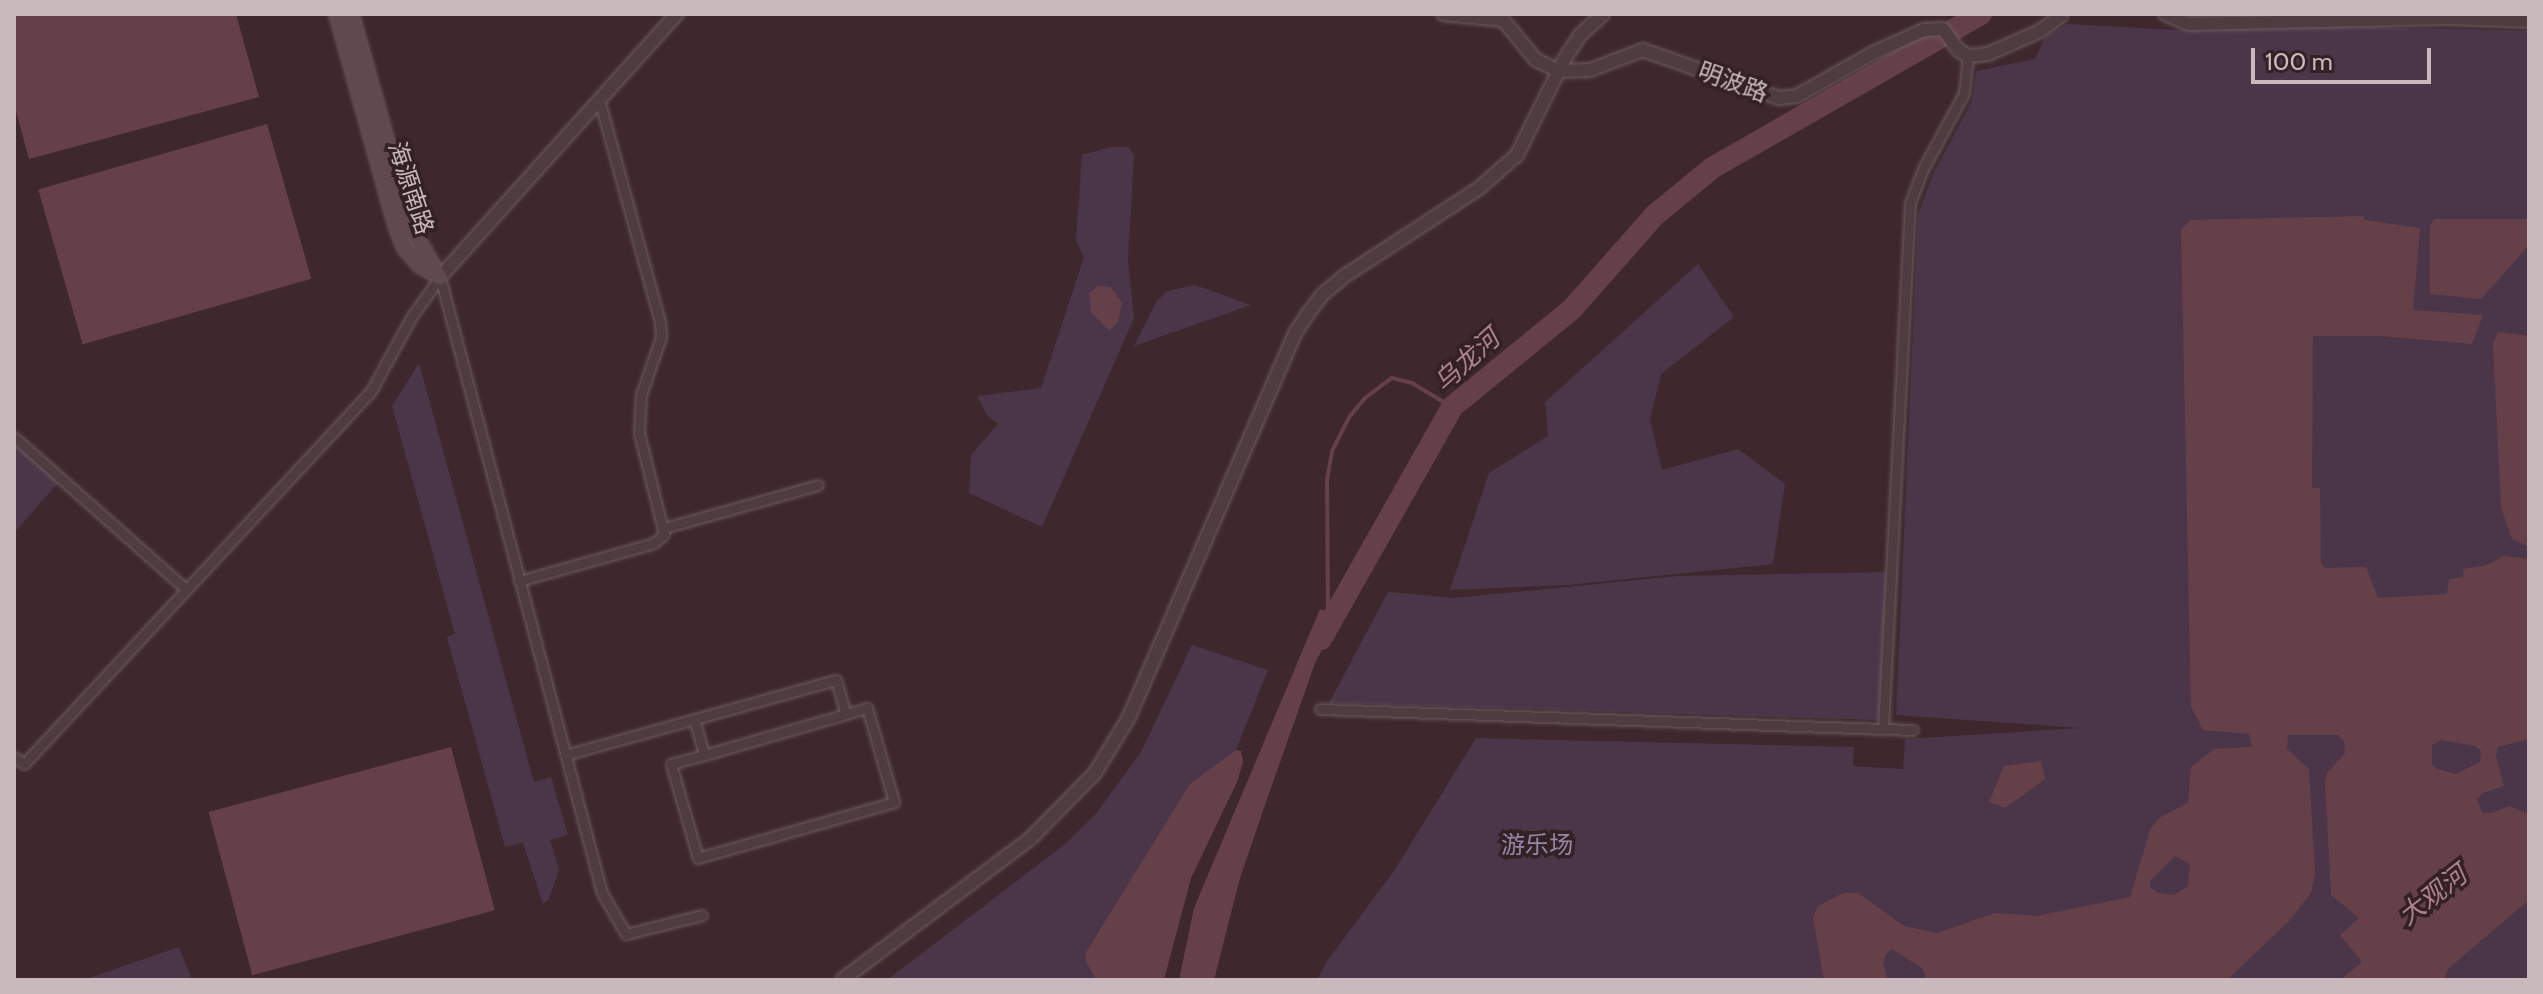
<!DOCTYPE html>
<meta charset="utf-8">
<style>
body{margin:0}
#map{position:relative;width:2543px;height:994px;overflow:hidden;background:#3e282e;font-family:Cabin,"Noto Sans SC",sans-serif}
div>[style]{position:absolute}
.green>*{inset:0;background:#4a3648}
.water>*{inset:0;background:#664049;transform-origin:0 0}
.stream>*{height:4px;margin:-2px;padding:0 2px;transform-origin:2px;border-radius:2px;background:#664049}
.river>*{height:22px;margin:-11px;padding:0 11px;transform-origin:11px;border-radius:11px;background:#664049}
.roads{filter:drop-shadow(0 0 2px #6c5a5e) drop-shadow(0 0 2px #6c5a5e)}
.minor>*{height:9px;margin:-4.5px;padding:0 4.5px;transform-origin:4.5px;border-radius:4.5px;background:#4f3c40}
.tertiary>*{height:12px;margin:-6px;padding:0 6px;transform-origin:6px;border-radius:6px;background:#4f3c40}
.secondary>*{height:14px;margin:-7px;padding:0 7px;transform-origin:7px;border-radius:7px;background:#614a4f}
span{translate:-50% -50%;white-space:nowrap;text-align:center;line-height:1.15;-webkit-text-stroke:7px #342125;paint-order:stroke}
.street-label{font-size:24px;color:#c9b8bc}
.park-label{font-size:24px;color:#9487a7}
.water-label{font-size:26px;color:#ae838e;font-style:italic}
.frame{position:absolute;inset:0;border:16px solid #c9b8bc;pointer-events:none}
.scale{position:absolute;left:2251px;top:48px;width:180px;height:36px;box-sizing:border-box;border:4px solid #c9b8bc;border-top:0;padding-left:10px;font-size:24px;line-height:28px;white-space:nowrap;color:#c9b8bc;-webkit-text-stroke:6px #342125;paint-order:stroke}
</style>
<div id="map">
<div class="green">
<i style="clip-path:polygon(2067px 24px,2176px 30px,2334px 26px,2529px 31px,2529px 833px,2340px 980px,1317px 980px,1327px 961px,1394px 871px,1476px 738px,1854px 747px,1853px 766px,1903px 769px,1905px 739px,2081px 728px,1896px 715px,1918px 215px,1933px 174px,1972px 101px,1976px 71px,2035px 59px,2045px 37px)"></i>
<i style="clip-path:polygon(1111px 147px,1128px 147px,1134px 155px,1128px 260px,1134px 318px,1042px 527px,969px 493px,971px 455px,998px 424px,987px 415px,977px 396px,1041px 388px,1084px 257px,1076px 241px,1082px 155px)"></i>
<i style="clip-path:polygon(1698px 264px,1734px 317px,1661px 374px,1650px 419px,1662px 470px,1738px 449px,1785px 484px,1773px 564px,1567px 585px,1450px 590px,1489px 473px,1548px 436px,1545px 402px)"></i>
<i style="clip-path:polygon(1195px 285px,1251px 305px,1134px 346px,1156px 302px,1167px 291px)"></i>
<i style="clip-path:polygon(419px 363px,534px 782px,551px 777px,568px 835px,550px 840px,559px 870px,549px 899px,543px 904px,523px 843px,505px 847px,447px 637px,455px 634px,392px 406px)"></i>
<i style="clip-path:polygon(14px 441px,58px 483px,14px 533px)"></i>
<i style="clip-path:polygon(1887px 572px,1879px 720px,1329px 703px,1388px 592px,1455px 598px,1678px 576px)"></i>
<i style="clip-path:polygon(1192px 645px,1268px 670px,1236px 750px,1190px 785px,1086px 952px,1086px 962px,1096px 980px,887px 980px,1064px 845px,1095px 815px,1141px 752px)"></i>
<i style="clip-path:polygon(2529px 900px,2529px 980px,2444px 980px,2448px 969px)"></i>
<i style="clip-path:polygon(179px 947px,192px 980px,87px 980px,86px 979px)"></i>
</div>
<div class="water">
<i style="clip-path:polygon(14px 14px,236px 14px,259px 97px,29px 159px,14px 104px)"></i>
<i style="left:267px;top:124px;width:161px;height:238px;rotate:74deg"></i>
<i style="clip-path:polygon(evenodd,2364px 216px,2364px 220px,2420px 228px,2413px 310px,2483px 315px,2472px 344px,2382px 336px,2313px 336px,2312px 488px,2320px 488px,2321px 564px,2325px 568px,2366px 567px,2378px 598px,2447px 594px,2449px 579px,2463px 577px,2463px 569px,2488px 565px,2503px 556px,2529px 559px,2529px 739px,2498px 747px,2496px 756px,2504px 786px,2483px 793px,2477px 799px,2482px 813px,2492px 813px,2509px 806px,2529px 814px,2529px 900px,2448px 969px,2444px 980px,2340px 980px,2362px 962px,2340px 935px,2359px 918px,2331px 895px,2325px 782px,2327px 773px,2345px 753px,2344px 741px,2338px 735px,2288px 735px,2287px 749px,2309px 769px,2315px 873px,2311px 893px,2289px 921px,2227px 980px,1927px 980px,1922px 968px,1892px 949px,1886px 954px,1883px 964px,1888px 980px,1824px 980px,1813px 918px,1818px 906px,1843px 893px,1858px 893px,1904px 926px,1937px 933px,1995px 913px,2036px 916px,2130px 897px,2150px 830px,2159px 818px,2188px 803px,2191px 767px,2214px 749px,2252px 747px,2249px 734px,2203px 730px,2191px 707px,2181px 229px,2191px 220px,2364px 216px,2441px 740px,2475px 746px,2481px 751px,2480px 762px,2456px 774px,2437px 769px,2432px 764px,2432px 745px,2441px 740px,2364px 216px,2175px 856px,2190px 864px,2188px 886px,2174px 895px,2158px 893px,2150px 887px,2150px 881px,2175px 856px)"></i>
<i style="clip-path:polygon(2435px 219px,2529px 219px,2529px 245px,2481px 299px,2430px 294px,2430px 225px)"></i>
<i style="clip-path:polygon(1098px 286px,1111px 287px,1122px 303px,1118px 322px,1109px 331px,1091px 312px,1089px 293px)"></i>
<i style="clip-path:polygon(2498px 332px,2529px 336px,2529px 547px,2512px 539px,2501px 508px,2493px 344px)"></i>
<i style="clip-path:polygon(1320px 609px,1340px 616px,1315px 663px,1266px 802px,1240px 878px,1214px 980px,1179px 980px,1194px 908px)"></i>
<i style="left:451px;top:747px;width:169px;height:251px;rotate:75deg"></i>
<i style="clip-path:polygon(1236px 750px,1241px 751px,1243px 762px,1237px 782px,1191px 878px,1164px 980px,1096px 980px,1086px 962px,1086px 952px,1190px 784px)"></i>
<i style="clip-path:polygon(2041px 761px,2045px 779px,2005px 808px,1989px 802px,2004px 766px)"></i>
</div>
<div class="stream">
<i style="left:1328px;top:616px;width:136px;rotate:-90.4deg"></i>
<i style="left:1327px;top:480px;width:29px;rotate:-80deg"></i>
<i style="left:1332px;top:451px;width:39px;rotate:-63deg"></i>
<i style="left:1350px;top:416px;width:23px;rotate:-50deg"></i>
<i style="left:1365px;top:398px;width:34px;rotate:-37deg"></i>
<i style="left:1392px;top:378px;width:21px;rotate:14deg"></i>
<i style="left:1412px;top:383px;width:47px;rotate:31deg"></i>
</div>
<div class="river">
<i style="left:1321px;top:639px;width:266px;rotate:-60.5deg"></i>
<i style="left:1452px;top:407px;width:155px;rotate:-39.2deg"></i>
<i style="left:1572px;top:309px;width:125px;rotate:-48.6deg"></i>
<i style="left:1655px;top:215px;width:74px;rotate:-39.5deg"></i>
<i style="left:1712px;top:168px;width:310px;rotate:-29.8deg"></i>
</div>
<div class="roads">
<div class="minor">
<i style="left:440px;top:277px;width:637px;rotate:75.27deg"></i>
<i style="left:602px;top:893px;width:48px;rotate:59.7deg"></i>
<i style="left:626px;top:934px;width:78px;rotate:-14deg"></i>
<i style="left:14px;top:437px;width:230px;rotate:41.5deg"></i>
<i style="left:664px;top:528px;width:160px;rotate:-15.6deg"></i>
<i style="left:519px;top:581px;width:140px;rotate:-15.7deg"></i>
<i style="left:654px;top:543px;width:13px;rotate:-42deg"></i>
<i style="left:664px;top:534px;width:104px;rotate:-103.9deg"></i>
<i style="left:639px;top:433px;width:38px;rotate:-87deg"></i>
<i style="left:641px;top:395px;width:61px;rotate:-71deg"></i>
<i style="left:661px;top:337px;width:15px;rotate:-94deg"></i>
<i style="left:660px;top:322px;width:227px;rotate:-105.3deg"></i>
<i style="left:1320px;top:709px;width:593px;rotate:2.03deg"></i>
<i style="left:694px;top:719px;width:37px;rotate:74deg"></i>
<i style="left:704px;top:755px;width:34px;rotate:165deg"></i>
<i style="left:671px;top:764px;width:98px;rotate:74deg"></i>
<i style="left:698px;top:858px;width:204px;rotate:-15.9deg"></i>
<i style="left:894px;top:802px;width:98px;rotate:-106deg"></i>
<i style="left:867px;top:708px;width:170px;rotate:163.9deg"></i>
<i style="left:1883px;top:729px;width:527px;rotate:-87.06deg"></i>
<i style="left:1910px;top:203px;width:39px;rotate:-69deg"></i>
<i style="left:1924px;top:167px;width:84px;rotate:-61.6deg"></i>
<i style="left:1964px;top:93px;width:37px;rotate:-84deg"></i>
<i style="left:565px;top:755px;width:281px;rotate:-15.5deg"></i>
<i style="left:836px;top:680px;width:35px;rotate:74deg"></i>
<i style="left:14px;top:757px;width:12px;rotate:35deg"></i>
<i style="left:24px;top:764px;width:509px;rotate:-47.07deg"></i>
<i style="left:371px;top:391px;width:85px;rotate:-61.3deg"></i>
<i style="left:412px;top:316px;width:48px;rotate:-54.3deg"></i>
</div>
<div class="tertiary">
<i style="left:1443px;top:14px;width:60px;rotate:5.7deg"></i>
<i style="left:1503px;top:20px;width:52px;rotate:50.5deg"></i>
<i style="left:1536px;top:60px;width:25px;rotate:26deg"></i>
<i style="left:1559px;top:71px;width:31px;rotate:-2deg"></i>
<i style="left:1590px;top:70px;width:57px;rotate:-20.7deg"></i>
<i style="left:1643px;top:50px;width:144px;rotate:19.4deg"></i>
<i style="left:1779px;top:98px;width:18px;rotate:-6deg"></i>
<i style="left:1797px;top:96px;width:90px;rotate:-29.4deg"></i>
<i style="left:1875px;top:52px;width:54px;rotate:-24.2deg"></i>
<i style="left:1924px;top:30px;width:19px;rotate:-3deg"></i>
<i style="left:1943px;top:29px;width:26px;rotate:54deg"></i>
<i style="left:1958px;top:50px;width:12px;rotate:31deg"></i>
<i style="left:1968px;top:56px;width:20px;rotate:-6deg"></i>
<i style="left:1988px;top:54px;width:57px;rotate:-23.9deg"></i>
<i style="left:2040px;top:31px;width:26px;rotate:-36deg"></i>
<i style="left:2165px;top:14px;width:26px;rotate:23deg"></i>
<i style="left:2189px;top:24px;width:259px;rotate:-1.3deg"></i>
<i style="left:2448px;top:18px;width:81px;rotate:2.1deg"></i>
<i style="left:440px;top:277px;width:354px;rotate:-48deg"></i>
<i style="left:842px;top:980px;width:235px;rotate:-36.9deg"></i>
<i style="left:1030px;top:839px;width:93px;rotate:-45.4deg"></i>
<i style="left:1095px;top:773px;width:66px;rotate:-58.7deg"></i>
<i style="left:1129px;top:717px;width:420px;rotate:-66.6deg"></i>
<i style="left:1296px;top:332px;width:20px;rotate:-57deg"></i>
<i style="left:1307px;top:315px;width:26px;rotate:-53deg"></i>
<i style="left:1323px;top:294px;width:26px;rotate:-40deg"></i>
<i style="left:1343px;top:277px;width:161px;rotate:-33.1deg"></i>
<i style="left:1478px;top:189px;width:52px;rotate:-41.1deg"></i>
<i style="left:1517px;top:155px;width:106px;rotate:-63.7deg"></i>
<i style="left:1564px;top:60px;width:30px;rotate:-57deg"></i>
<i style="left:1580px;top:35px;width:31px;rotate:-42deg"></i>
</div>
<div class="secondary">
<i style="left:337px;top:14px;width:220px;rotate:74.4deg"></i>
<i style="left:396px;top:226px;width:24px;rotate:68deg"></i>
<i style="left:405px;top:248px;width:23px;rotate:49deg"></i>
<i style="left:420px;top:265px;width:23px;rotate:31deg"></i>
<i style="left:351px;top:14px;width:220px;rotate:74.4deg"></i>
<i style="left:410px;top:226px;width:59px;rotate:60.4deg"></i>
</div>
</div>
<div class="street-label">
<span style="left:1733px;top:82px;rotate:20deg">明波路</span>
<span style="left:411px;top:188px;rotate:72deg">海源南路</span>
</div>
<div class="park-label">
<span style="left:1537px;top:845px">游乐场</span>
</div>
<div class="water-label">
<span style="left:1467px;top:361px;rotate:-42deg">乌龙河</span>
<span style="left:2433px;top:896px;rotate:-38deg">大观河</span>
</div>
<div class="frame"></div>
<div class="scale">100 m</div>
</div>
